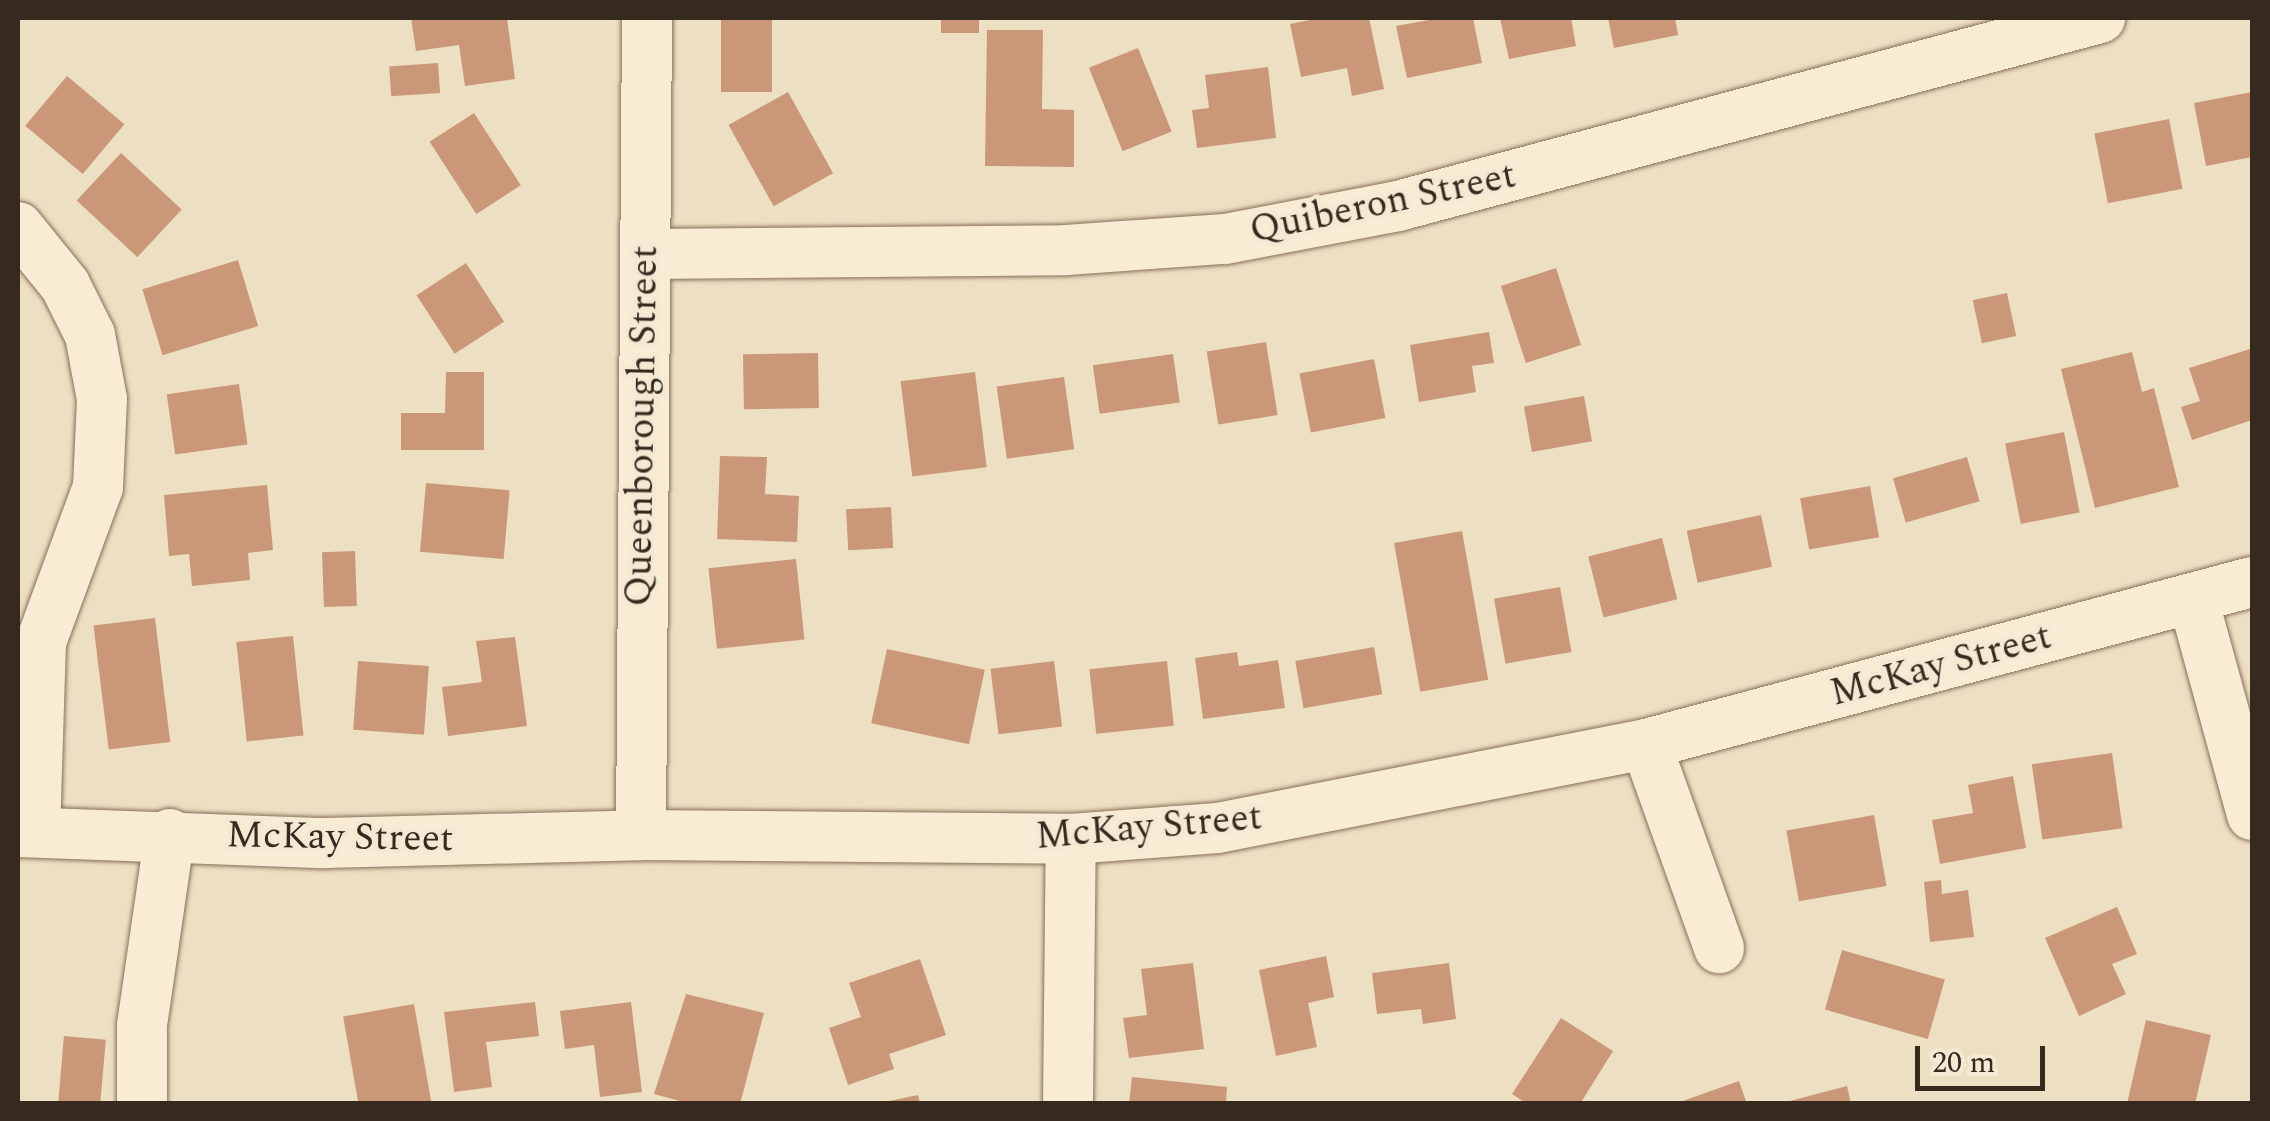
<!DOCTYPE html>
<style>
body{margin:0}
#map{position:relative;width:2270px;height:1121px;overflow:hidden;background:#eddfc2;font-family:Spectral,serif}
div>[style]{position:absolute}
.building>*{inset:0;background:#ca9879;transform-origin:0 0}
.roads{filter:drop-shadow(0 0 2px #86705a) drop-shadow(0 0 2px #86705a)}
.minor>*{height:50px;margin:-25px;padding:0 25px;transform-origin:25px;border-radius:25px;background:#f8ecd5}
span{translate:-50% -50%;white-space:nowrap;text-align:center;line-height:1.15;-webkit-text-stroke:8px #f4e9d2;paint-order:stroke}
.street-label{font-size:38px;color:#36291e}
.frame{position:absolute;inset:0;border:20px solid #36291e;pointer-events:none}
.scale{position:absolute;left:1915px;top:1046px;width:130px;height:45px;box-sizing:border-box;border:5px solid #36291e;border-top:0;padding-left:12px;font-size:30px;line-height:35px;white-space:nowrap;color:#36291e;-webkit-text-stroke:8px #f4e9d2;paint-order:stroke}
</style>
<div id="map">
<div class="building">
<i style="clip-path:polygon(411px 18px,507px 18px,515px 79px,465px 86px,459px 45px,416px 51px)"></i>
<i style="left:721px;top:18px;width:51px;height:74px"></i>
<i style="left:941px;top:18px;width:38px;height:15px"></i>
<i style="clip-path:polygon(1319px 18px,1369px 18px,1384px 89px,1352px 96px,1347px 68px,1301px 77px,1290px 24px)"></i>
<i style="clip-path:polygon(1440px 18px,1473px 18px,1482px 63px,1407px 78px,1396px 26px)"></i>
<i style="clip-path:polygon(1500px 18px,1571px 18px,1576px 46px,1509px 59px)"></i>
<i style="clip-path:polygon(1608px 18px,1675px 18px,1678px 35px,1614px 48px)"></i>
<i style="clip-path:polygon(987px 30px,1043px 30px,1042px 109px,1074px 110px,1074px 167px,985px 166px)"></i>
<i style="left:1138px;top:48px;width:90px;height:53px;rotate:68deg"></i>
<i style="left:438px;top:63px;width:30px;height:49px;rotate:86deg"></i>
<i style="clip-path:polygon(1268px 67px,1276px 138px,1197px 148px,1192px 110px,1209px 108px,1205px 75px)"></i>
<i style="left:67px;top:76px;width:75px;height:65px;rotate:40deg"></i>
<i style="left:788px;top:92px;width:93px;height:68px;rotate:61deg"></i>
<i style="clip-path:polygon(2252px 92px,2252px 157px,2206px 166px,2194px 103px)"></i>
<i style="left:474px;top:113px;width:86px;height:53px;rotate:57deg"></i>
<i style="left:2169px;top:119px;width:71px;height:76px;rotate:79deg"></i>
<i style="left:121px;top:153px;width:83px;height:65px;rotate:43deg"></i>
<i style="left:238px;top:260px;width:69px;height:100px;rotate:73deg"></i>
<i style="left:466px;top:263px;width:70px;height:59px;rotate:57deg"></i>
<i style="left:1556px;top:268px;width:81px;height:58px;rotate:72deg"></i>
<i style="left:2007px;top:293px;width:44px;height:35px;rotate:78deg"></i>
<i style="clip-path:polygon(1489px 332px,1494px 363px,1472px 366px,1476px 392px,1419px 402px,1410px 345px)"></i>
<i style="left:1266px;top:342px;width:74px;height:60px;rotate:81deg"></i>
<i style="clip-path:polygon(2250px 349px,2252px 420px,2192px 440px,2181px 407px,2200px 401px,2189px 368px)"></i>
<i style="clip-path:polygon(2132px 352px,2142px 392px,2154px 388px,2179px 487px,2095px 508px,2061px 369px)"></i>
<i style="left:818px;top:353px;width:55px;height:75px;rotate:89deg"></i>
<i style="left:1173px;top:354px;width:49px;height:81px;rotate:82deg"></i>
<i style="left:1374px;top:359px;width:60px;height:76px;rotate:79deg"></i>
<i style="clip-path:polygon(446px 372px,484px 372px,484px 450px,401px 450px,401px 413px,445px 413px)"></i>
<i style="left:975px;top:372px;width:96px;height:75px;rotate:83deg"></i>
<i style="left:1064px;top:377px;width:73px;height:68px;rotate:82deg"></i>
<i style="left:239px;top:384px;width:61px;height:73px;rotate:82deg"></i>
<i style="left:1584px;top:396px;width:46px;height:61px;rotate:80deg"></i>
<i style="left:2064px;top:432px;width:82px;height:60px;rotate:79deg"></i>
<i style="clip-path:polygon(720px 456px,767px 457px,765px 494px,799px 496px,797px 542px,717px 539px)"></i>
<i style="left:1967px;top:457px;width:46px;height:77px;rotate:74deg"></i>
<i style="left:426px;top:483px;width:84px;height:69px;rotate:5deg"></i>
<i style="clip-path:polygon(267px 485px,273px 550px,248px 553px,250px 580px,192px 586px,189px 554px,169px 556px,164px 495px)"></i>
<i style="left:1870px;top:486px;width:52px;height:71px;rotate:80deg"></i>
<i style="left:891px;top:507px;width:41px;height:45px;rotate:87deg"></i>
<i style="left:1761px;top:515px;width:53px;height:76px;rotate:78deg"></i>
<i style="left:1462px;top:531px;width:151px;height:69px;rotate:80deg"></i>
<i style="left:1662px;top:538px;width:63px;height:76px;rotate:76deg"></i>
<i style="left:355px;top:551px;width:55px;height:33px;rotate:88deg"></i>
<i style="left:796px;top:559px;width:81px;height:88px;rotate:84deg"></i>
<i style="left:1560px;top:587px;width:66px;height:67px;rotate:80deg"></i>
<i style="left:155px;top:618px;width:125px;height:62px;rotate:83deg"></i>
<i style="left:293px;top:636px;width:100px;height:57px;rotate:84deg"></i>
<i style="clip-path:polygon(515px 637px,527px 726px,448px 736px,442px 687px,482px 682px,476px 641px)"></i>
<i style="left:1374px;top:647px;width:48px;height:80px;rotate:80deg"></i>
<i style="left:887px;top:649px;width:100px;height:76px;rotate:12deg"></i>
<i style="clip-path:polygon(1237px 652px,1239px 666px,1278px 660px,1285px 708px,1203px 719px,1195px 658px)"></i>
<i style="left:358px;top:661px;width:71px;height:69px;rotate:4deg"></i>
<i style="left:1054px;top:661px;width:66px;height:64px;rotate:83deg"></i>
<i style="left:1167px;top:661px;width:65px;height:78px;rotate:84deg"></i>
<i style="left:2112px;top:753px;width:76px;height:81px;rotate:82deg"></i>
<i style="clip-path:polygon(2013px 776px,2026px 848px,1940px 864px,1932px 820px,1973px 813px,1968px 785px)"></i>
<i style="left:1874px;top:815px;width:72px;height:89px;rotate:80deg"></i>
<i style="clip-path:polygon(1941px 880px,1942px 894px,1968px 890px,1974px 937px,1930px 942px,1924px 882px)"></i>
<i style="clip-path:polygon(2117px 907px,2137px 954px,2112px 964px,2126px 994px,2079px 1016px,2045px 938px)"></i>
<i style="left:1842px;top:950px;width:107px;height:62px;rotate:16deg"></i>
<i style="clip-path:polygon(1326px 956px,1334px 997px,1308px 1003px,1317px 1047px,1276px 1056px,1259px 970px)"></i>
<i style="clip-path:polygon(920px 959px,946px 1035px,889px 1054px,894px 1069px,848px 1085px,829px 1028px,861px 1017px,849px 983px)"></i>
<i style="clip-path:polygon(1193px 963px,1204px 1049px,1129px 1058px,1123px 1018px,1147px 1015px,1141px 969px)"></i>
<i style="clip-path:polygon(1449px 963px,1456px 1019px,1423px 1024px,1421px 1009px,1377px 1014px,1372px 973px)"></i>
<i style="clip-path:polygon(686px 994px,764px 1013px,740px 1104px,691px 1104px,654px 1094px)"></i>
<i style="clip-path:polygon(535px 1002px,539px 1036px,486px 1042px,492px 1087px,454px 1092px,444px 1012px)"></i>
<i style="clip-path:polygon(631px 1002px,642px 1092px,600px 1097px,594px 1045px,565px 1049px,560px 1011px)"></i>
<i style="left:414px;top:1004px;width:102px;height:72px;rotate:80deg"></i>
<i style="clip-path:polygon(1561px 1018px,1613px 1051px,1580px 1104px,1527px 1104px,1512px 1094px)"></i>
<i style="clip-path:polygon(2146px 1020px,2211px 1035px,2195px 1104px,2127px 1104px)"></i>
<i style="left:64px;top:1036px;width:42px;height:68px;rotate:5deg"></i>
<i style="clip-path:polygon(1132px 1077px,1227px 1087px,1226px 1104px,1129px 1104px)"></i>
<i style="clip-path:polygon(1739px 1081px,1747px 1104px,1677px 1104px,1677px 1103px)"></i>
<i style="clip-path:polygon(1847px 1086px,1851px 1104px,1786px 1104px,1786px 1102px)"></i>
<i style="clip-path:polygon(918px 1095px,920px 1104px,885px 1104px,884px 1102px)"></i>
</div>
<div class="roads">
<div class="minor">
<i style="left:18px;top:227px;width:75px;rotate:51deg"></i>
<i style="left:65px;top:285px;width:56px;rotate:63.4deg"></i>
<i style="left:90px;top:335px;width:65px;rotate:79.4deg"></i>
<i style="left:102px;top:399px;width:88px;rotate:92.6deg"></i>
<i style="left:98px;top:487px;width:165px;rotate:110.2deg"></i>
<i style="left:41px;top:642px;width:190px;rotate:91.8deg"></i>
<i style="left:646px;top:254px;width:420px;rotate:-0.5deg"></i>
<i style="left:1066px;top:250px;width:159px;rotate:-4deg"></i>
<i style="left:1225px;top:239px;width:176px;rotate:-10.8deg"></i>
<i style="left:1398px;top:206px;width:727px;rotate:-14.99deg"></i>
<i style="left:2193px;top:599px;width:224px;rotate:74.7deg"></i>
<i style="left:1646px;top:744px;width:217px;rotate:70.3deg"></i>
<i style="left:18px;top:832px;width:306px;rotate:2.1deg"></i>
<i style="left:324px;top:843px;width:317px;rotate:-1.4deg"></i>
<i style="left:641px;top:835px;width:430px;rotate:0.5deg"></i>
<i style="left:1071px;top:839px;width:147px;rotate:-4.3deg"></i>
<i style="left:1218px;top:828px;width:436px;rotate:-11.1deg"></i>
<i style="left:1646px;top:744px;width:627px;rotate:-14.97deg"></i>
<i style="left:641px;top:835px;width:817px;rotate:-89.58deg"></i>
<i style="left:142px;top:1104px;width:79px;rotate:-90deg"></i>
<i style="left:142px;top:1025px;width:193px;rotate:-81.7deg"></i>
<i style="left:1068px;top:1104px;width:265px;rotate:-89.4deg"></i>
</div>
</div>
<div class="street-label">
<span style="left:1383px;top:204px;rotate:-12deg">Quiberon Street</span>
<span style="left:643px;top:426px;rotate:-89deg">Queenborough Street</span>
<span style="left:1941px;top:666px;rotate:-15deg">McKay Street</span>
<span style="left:1149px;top:828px;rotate:-5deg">McKay Street</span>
<span style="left:340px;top:838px;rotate:1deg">McKay Street</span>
</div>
<div class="frame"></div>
<div class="scale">20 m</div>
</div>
